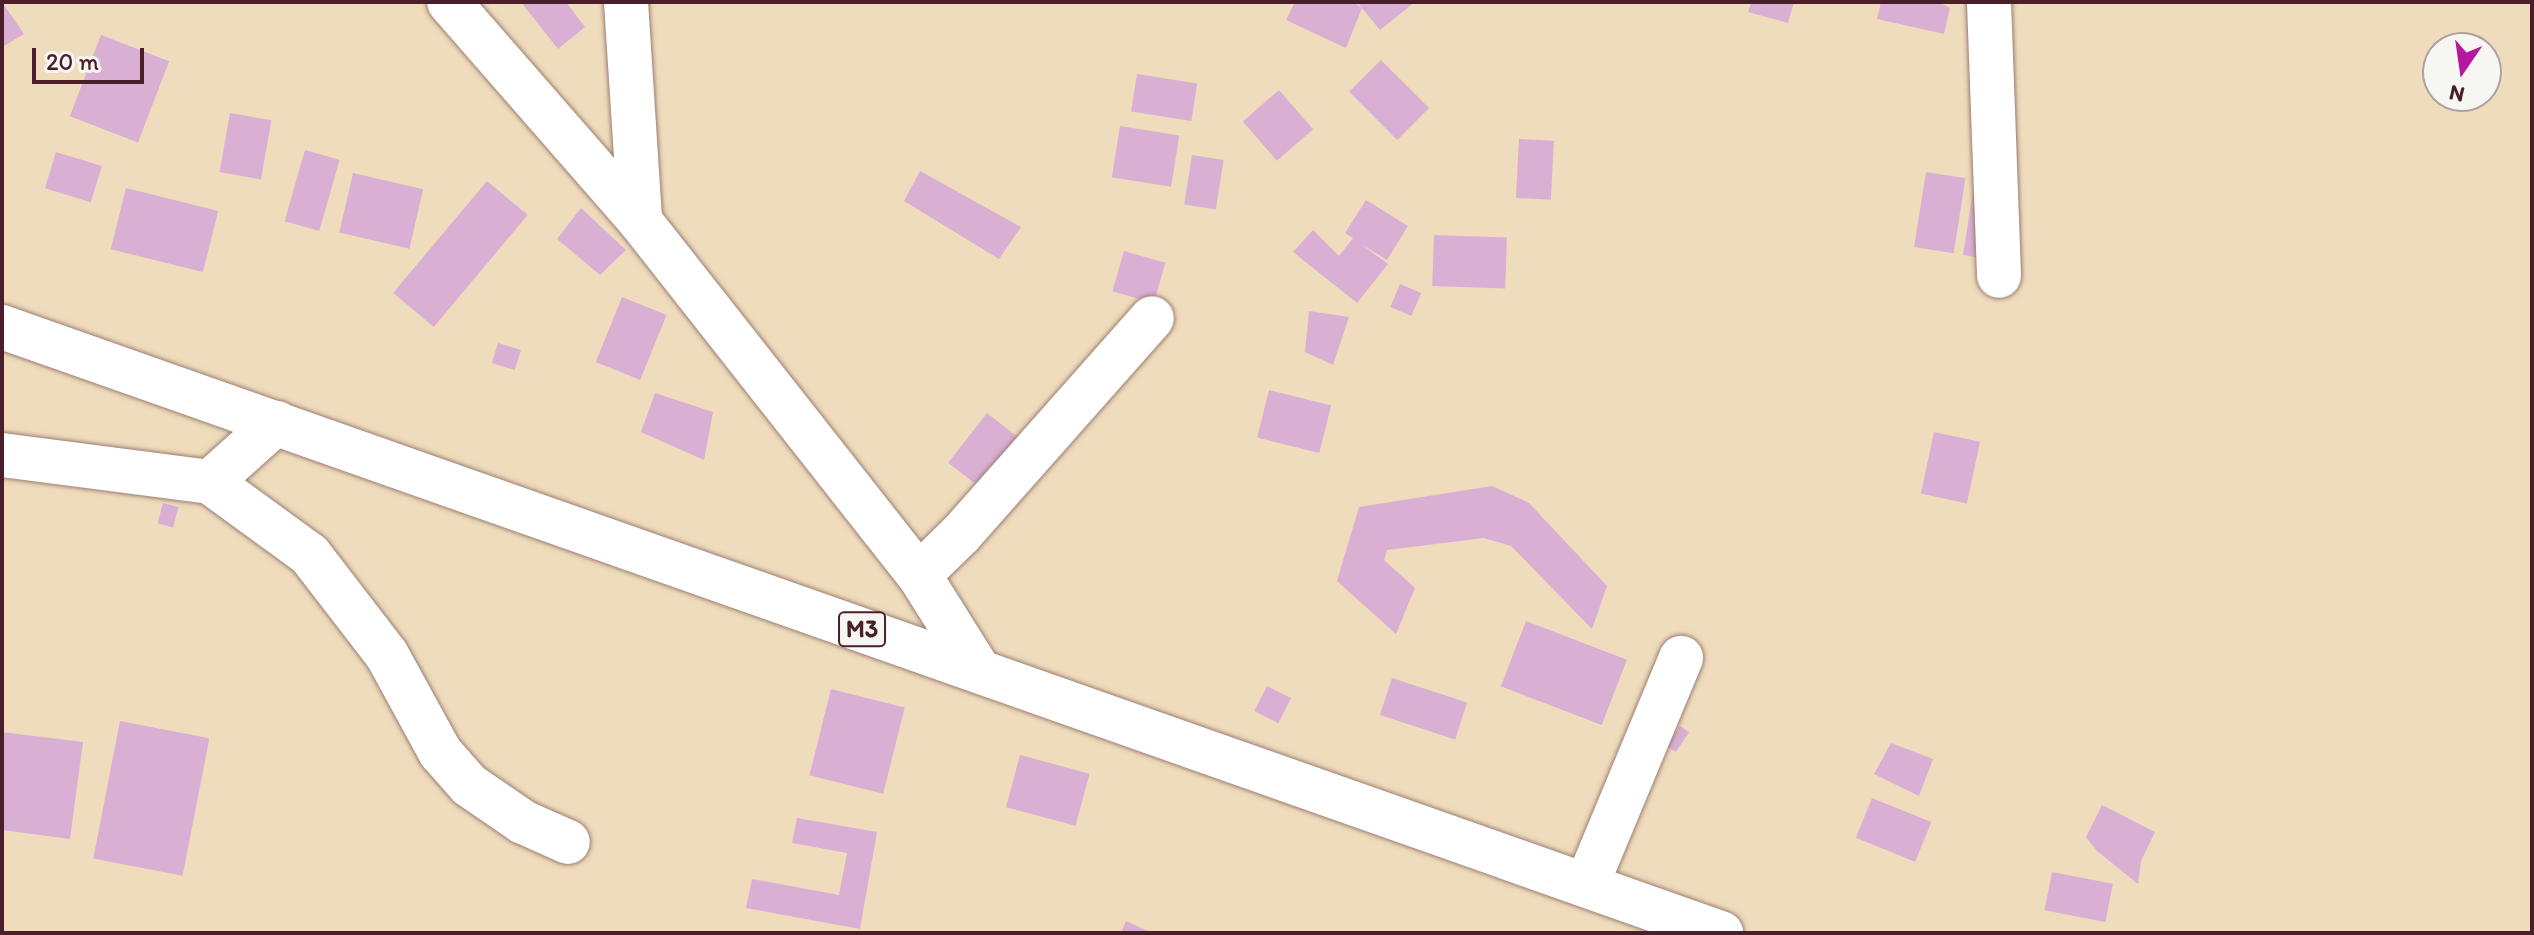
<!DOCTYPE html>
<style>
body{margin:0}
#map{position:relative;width:2534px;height:935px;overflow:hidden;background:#efdcbc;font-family:Itim,sans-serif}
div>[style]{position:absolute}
.building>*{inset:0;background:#daafd4;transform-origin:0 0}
.roads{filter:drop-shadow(0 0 2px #9c7e74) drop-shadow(0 0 2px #9c7e74)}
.minor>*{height:44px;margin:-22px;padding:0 22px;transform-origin:22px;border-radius:22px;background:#fff}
.highway>*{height:44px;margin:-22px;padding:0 22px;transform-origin:22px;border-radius:22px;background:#fff}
span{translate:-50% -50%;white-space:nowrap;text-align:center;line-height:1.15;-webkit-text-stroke:6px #f6f6f2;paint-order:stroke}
.shield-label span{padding:2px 6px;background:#f6f6f2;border:2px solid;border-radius:6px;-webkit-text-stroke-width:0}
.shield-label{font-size:24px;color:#4a1f2b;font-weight:700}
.frame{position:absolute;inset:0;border:4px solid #4a1f2b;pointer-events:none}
.north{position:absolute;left:2422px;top:32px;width:80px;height:80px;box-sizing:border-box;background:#f6f6f2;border:2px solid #b1a0a2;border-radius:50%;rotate:193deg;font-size:22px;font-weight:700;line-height:32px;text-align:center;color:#4a1f2b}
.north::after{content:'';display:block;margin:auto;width:28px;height:36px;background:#b5179e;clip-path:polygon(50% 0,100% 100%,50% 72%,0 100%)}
.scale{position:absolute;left:32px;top:48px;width:112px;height:36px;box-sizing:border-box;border:4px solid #4a1f2b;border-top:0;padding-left:10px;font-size:24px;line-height:28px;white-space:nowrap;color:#4a1f2b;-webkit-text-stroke:6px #f6f6f2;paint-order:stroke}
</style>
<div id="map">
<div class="building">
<i style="clip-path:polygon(2px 2px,24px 34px,2px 47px)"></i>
<i style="clip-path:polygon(521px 2px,566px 2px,585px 27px,558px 49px)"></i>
<i style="clip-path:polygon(1295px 2px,1353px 2px,1362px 8px,1346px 48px,1286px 20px)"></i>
<i style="clip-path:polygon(1357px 2px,1415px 2px,1380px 30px)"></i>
<i style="clip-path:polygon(1751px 2px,1794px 2px,1788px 23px,1748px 12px)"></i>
<i style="clip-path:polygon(1881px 2px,1938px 2px,1950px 8px,1944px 34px,1877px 19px)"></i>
<i style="left:101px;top:35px;width:73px;height:87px;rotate:21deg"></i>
<i style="left:1381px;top:60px;width:68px;height:45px;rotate:45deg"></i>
<i style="left:1137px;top:74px;width:61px;height:38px;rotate:9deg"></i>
<i style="left:1279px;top:90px;width:52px;height:48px;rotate:49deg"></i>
<i style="left:230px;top:113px;width:42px;height:60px;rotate:10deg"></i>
<i style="left:1120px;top:126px;width:60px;height:52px;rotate:9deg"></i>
<i style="left:1519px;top:139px;width:35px;height:59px;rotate:3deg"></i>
<i style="left:305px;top:150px;width:36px;height:74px;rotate:16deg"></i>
<i style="left:56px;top:152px;width:48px;height:38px;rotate:17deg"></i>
<i style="left:1192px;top:155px;width:32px;height:50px;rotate:9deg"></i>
<i style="clip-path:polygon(920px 171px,1021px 227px,999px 259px,904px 201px)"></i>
<i style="left:1926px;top:172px;width:40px;height:76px;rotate:9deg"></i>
<i style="left:353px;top:173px;width:72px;height:61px;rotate:13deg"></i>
<i style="left:487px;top:181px;width:53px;height:146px;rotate:40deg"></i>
<i style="clip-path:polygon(1974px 186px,1981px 258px,1963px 255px)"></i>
<i style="left:126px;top:188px;width:95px;height:63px;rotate:14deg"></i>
<i style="clip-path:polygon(1366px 200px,1408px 226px,1387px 260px,1361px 244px,1388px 264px,1357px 303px,1293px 252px,1313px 230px,1339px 256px,1353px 238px,1345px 233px)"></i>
<i style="clip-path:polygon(581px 208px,626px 250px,600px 275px,557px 239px)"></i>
<i style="left:1434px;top:235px;width:73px;height:51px;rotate:2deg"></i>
<i style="left:1124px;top:251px;width:43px;height:42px;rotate:16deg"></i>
<i style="left:1400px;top:284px;width:23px;height:25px;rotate:23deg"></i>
<i style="left:622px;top:297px;width:48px;height:70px;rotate:22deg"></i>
<i style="clip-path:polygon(1309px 311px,1349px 317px,1333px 365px,1305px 352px)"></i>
<i style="left:498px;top:343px;width:24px;height:21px;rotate:17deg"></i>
<i style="left:1269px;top:390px;width:64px;height:49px;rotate:14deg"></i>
<i style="clip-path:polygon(655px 393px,713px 412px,704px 460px,641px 432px)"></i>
<i style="left:987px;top:413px;width:44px;height:63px;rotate:38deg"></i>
<i style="left:1934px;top:432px;width:47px;height:63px;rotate:12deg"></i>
<i style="clip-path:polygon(1492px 486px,1529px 503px,1607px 586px,1592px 629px,1511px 546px,1484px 538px,1387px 550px,1384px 560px,1415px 588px,1396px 634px,1337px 581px,1359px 507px)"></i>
<i style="left:163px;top:503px;width:16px;height:21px;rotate:15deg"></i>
<i style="left:1526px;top:621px;width:108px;height:70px;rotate:21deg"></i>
<i style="left:1392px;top:678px;width:79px;height:39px;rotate:18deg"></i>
<i style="left:1267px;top:686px;width:27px;height:28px;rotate:27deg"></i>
<i style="left:831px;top:689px;width:76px;height:89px;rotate:14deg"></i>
<i style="left:120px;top:721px;width:91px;height:140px;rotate:11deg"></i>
<i style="left:1680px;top:726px;width:11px;height:24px;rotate:34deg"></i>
<i style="clip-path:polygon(2px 732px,83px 742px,70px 839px,2px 830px)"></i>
<i style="clip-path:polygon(1891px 743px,1933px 759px,1919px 796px,1874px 774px)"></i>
<i style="left:1020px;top:755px;width:72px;height:54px;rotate:15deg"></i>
<i style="left:1872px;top:798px;width:64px;height:43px;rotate:22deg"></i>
<i style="clip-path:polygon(2102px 805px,2155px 832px,2141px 861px,2138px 884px,2097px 851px,2086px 837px)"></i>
<i style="clip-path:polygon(797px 818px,877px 832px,860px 929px,746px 908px,752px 879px,839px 895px,847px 853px,792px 843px)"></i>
<i style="left:2052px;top:872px;width:62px;height:39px;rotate:11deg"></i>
<i style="clip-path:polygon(1126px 921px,1152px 933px,1121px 933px)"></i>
</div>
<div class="roads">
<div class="minor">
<i style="left:449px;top:2px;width:291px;rotate:48.9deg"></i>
<i style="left:640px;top:221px;width:451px;rotate:51.8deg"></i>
<i style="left:919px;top:575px;width:111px;rotate:57.9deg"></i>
<i style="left:626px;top:2px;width:219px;rotate:86.3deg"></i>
<i style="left:1989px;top:2px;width:274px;rotate:87.9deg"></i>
<i style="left:2px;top:455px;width:210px;rotate:7.4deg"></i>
<i style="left:210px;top:482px;width:89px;rotate:-41.8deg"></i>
<i style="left:210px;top:482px;width:124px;rotate:36.1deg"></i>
<i style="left:310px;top:555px;width:126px;rotate:52.4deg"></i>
<i style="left:387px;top:655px;width:111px;rotate:61.3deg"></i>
<i style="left:440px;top:752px;width:44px;rotate:48.7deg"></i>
<i style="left:469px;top:785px;width:65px;rotate:34.4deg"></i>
<i style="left:523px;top:822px;width:49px;rotate:24deg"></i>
<i style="left:919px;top:575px;width:59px;rotate:-44.3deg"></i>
<i style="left:961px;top:534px;width:288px;rotate:-48.5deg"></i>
<i style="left:1587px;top:884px;width:245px;rotate:-67.4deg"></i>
</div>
<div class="highway">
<i style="left:2px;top:327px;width:1823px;rotate:19.42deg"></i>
</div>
</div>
<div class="shield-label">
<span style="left:862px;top:629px">M3</span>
</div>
<div class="frame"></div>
<div class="north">N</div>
<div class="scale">20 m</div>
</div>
